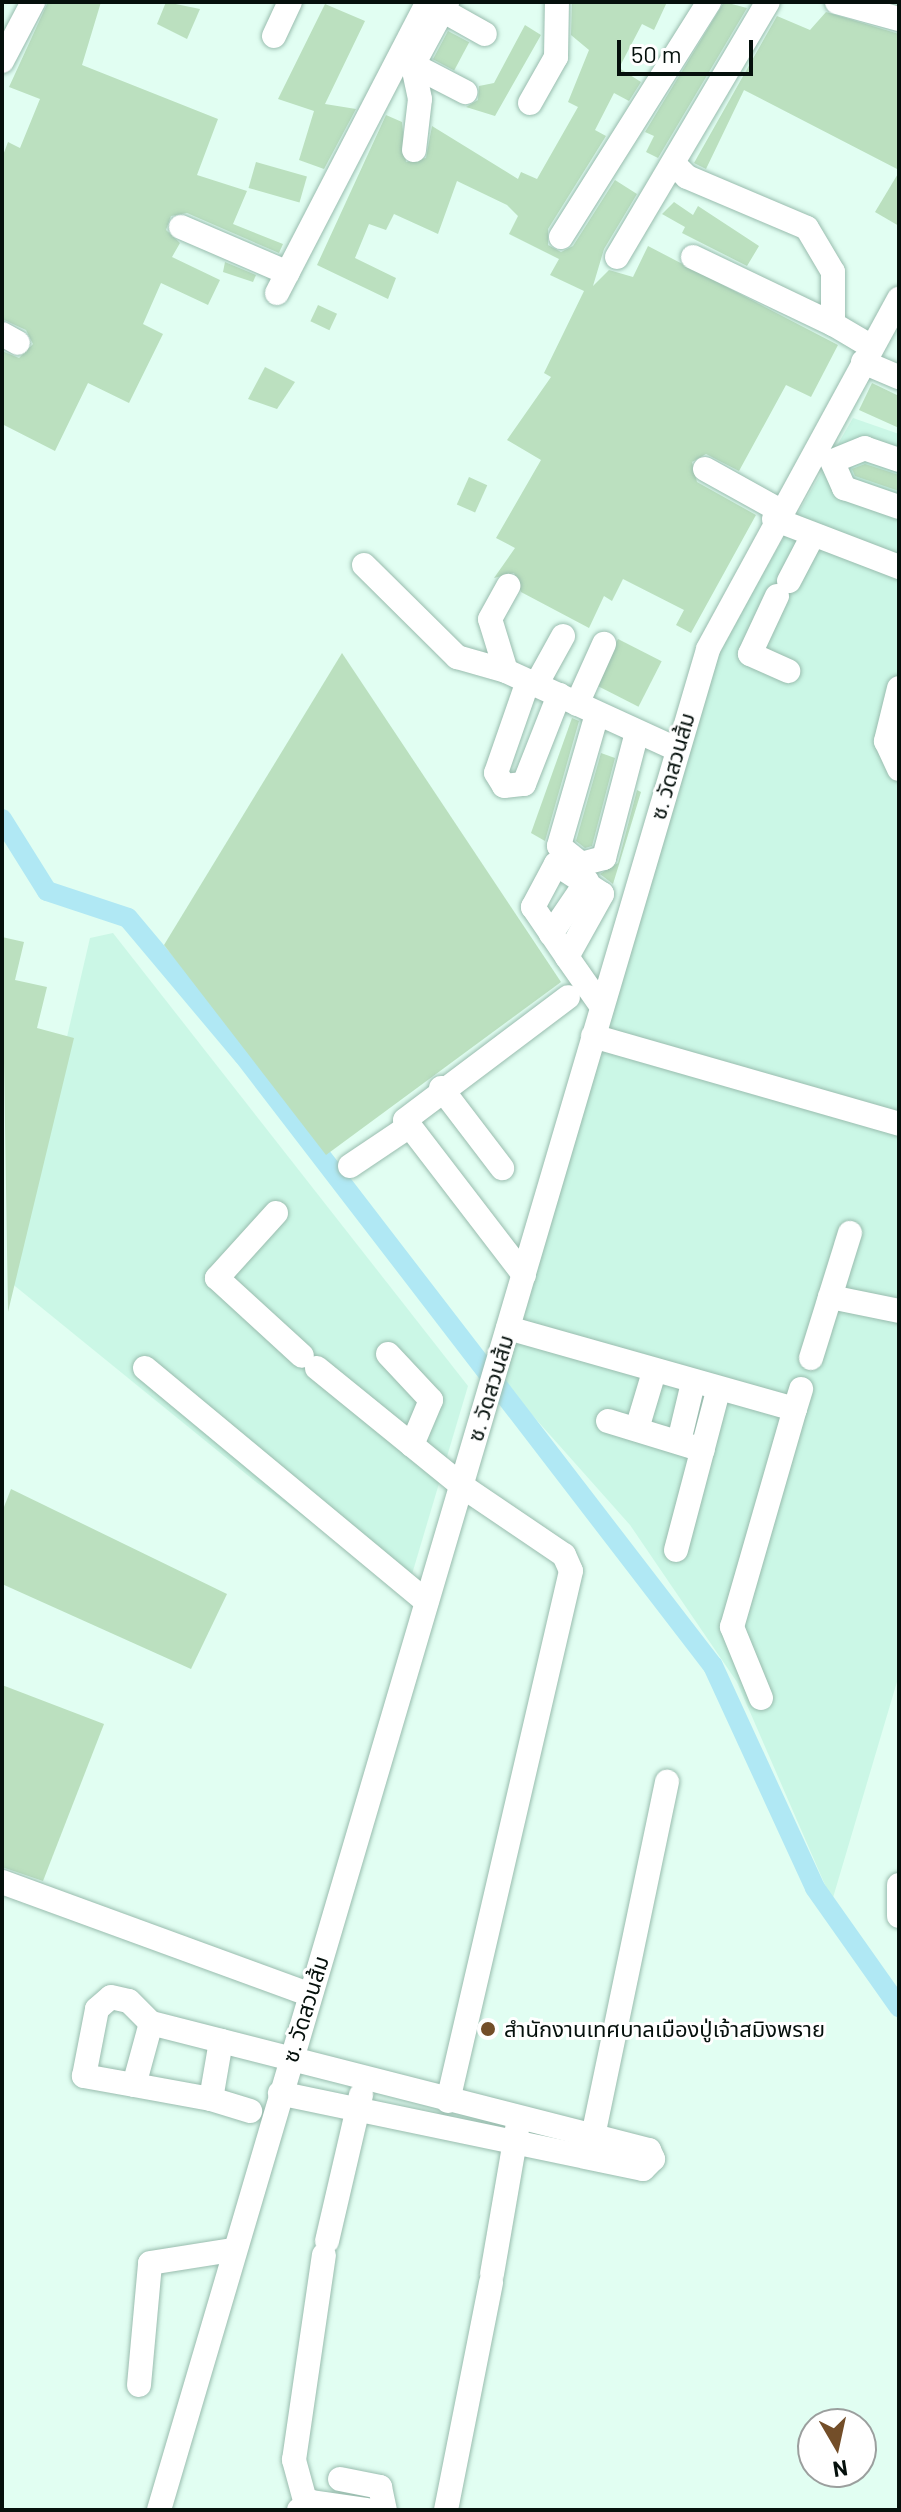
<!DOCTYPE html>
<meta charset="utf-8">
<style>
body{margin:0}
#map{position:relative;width:901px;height:2512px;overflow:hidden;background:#e1fef2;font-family:Barlow,"Noto Sans Thai",sans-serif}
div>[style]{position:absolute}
.built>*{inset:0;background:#cbf7e6}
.canal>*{height:20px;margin:-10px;padding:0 10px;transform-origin:10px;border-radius:10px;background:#b0e8f4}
.building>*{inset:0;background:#bbe0bf;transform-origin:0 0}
.roads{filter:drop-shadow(0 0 2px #99bcae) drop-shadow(0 0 2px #99bcae)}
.minor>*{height:24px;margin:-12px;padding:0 12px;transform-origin:12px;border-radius:12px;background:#fff}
.dots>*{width:22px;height:22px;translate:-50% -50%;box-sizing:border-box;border:4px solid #fff;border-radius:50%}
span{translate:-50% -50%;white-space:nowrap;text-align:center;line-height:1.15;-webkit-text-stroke:6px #fff;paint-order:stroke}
.street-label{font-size:22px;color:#05100c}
.poi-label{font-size:22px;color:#05100c}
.left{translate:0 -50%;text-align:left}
.frame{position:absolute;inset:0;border:4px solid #05100c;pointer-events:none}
.north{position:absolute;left:797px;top:2408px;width:80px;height:80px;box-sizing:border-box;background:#fff;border:2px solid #9b9f9e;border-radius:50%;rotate:171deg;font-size:22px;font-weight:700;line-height:32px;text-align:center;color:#05100c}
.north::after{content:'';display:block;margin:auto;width:28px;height:36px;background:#734e29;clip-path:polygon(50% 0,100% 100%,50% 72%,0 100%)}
.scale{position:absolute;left:617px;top:40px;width:136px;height:36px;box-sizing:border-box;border:4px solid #05100c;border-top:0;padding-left:10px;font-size:24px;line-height:28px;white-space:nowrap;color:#05100c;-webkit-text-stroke:6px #fff;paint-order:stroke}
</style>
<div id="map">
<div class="built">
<i style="clip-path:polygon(853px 418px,899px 434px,899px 1675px,832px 1901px,737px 1682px,630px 1525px,503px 1382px,702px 679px)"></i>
<i style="clip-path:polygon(113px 933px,468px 1386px,407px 1591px,256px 1482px,10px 1282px,90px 938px)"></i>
</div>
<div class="canal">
<i style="left:2px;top:819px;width:85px;rotate:58deg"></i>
<i style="left:47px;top:891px;width:85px;rotate:18.4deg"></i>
<i style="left:128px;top:918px;width:180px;rotate:50deg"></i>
<i style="left:244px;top:1056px;width:769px;rotate:52.45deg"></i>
<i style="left:713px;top:1666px;width:244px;rotate:65.3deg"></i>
<i style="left:815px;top:1888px;width:146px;rotate:54.8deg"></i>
</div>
<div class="building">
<i style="clip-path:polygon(48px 2px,101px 2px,82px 65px,218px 119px,197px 175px,247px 191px,233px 224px,283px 244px,279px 253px,187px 213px,171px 216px,166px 230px,180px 243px,172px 257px,220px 280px,208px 305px,161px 283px,143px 324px,163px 334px,129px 403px,88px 383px,55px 451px,2px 424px,2px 351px,19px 358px,33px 344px,26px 330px,2px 319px,2px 158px,8px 142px,20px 148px,40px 99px,9px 87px)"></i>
<i style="clip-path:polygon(166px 2px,200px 9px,187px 39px,157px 24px)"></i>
<i style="clip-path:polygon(572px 2px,667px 2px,654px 30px,642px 24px,619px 68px,641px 82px,629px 101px,614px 93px,595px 130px,606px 136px,548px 229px,548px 245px,561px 252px,573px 246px,615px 180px,637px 194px,604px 249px,593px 286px,609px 270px,633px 277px,648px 246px,838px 345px,811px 397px,786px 385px,739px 471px,706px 454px,692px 462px,697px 482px,756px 515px,691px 633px,676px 625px,684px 610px,623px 579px,612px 601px,604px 596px,589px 628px,521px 592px,514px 573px,494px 578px,515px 548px,496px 538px,541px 460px,507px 440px,551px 377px,544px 373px,584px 291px,550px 275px,559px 259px,509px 234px,518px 216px,507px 205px,457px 181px,438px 234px,394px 214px,386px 230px,369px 224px,355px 258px,396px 278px,388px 299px,317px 265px,386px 115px,402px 122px,406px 162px,426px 158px,432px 126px,518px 179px,521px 172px,537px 179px,578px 107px,568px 102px,589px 50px,571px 35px)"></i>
<i style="clip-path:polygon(724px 2px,747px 8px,658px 158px,646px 152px,654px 136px,645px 132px)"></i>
<i style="clip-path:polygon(325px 4px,365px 21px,325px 104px,356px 109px,324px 169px,299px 160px,314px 111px,278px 99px)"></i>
<i style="clip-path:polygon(826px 12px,899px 34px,899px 170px,744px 90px,706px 169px,694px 163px,777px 16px,810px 30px)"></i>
<i style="clip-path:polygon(525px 25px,541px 35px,495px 116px,466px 107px,478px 100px,479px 86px,494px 83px)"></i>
<i style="left:448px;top:31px;width:24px;height:32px;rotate:28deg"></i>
<i style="left:256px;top:162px;width:53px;height:27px;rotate:16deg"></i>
<i style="clip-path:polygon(899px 172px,899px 226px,875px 212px)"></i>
<i style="clip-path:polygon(674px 202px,693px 215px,698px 206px,759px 246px,747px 266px,682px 233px,685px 227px,662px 214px)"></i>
<i style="clip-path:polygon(225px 262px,256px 275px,253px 282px,223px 272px)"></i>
<i style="left:318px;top:305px;width:21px;height:18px;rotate:25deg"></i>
<i style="clip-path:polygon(265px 367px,295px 382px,277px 409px,248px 399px)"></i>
<i style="clip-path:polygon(872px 383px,899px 396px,899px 428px,859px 410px)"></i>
<i style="clip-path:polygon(865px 464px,899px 475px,899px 491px,855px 476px,852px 469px)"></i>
<i style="left:469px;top:477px;width:20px;height:30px;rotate:24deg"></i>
<i style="left:618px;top:639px;width:49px;height:51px;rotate:27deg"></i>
<i style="clip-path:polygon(342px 653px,561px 982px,326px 1155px,164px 945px)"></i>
<i style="clip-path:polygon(572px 718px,579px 721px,545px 841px,531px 833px)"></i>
<i style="clip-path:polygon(601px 753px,615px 758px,592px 846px,585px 848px,576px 841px)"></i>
<i style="clip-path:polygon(637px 790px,641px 792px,613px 884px,600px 874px,618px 863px)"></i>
<i style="clip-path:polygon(2px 937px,24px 942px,15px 980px,47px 987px,37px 1028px,74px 1038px,8px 1312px)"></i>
<i style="clip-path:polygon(11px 1489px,227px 1594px,191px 1669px,2px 1584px,2px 1512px)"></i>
<i style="clip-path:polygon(2px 1685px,104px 1724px,43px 1881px,2px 1867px)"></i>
</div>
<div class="roads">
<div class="minor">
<i style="left:837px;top:2px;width:64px;rotate:15.3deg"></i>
<i style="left:442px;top:10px;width:49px;rotate:29.2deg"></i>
<i style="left:274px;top:36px;width:38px;rotate:-65deg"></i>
<i style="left:2px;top:61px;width:67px;rotate:-62.3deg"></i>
<i style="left:413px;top:65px;width:59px;rotate:27.4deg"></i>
<i style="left:530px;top:103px;width:53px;rotate:-60.5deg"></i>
<i style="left:556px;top:57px;width:55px;rotate:-89deg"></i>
<i style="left:414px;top:150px;width:51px;rotate:-83.3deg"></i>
<i style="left:420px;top:99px;width:35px;rotate:-102deg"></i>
<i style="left:413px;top:65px;width:72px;rotate:-61.6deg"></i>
<i style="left:674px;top:164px;width:18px;rotate:45deg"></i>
<i style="left:687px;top:177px;width:130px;rotate:23deg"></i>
<i style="left:807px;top:228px;width:51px;rotate:59.4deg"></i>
<i style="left:833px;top:272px;width:52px;rotate:90deg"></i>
<i style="left:833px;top:324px;width:45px;rotate:30.5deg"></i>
<i style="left:181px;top:227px;width:116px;rotate:23.3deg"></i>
<i style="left:561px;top:237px;width:278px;rotate:-57.8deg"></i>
<i style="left:617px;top:257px;width:296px;rotate:-59.4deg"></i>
<i style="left:693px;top:257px;width:155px;rotate:25.6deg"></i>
<i style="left:277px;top:293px;width:328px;rotate:-62.6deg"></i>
<i style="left:2px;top:334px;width:18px;rotate:29deg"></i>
<i style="left:863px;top:362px;width:39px;rotate:23deg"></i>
<i style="left:899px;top:460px;width:36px;rotate:-161deg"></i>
<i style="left:865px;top:448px;width:35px;rotate:158deg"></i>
<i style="left:832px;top:461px;width:30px;rotate:66deg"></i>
<i style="left:844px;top:488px;width:58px;rotate:19.1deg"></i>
<i style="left:705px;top:469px;width:85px;rotate:29deg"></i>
<i style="left:774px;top:519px;width:134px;rotate:21deg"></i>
<i style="left:364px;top:565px;width:131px;rotate:44.7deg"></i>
<i style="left:457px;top:657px;width:51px;rotate:15.9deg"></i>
<i style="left:506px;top:671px;width:187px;rotate:24.6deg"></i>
<i style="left:789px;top:581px;width:50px;rotate:-62.4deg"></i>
<i style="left:777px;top:596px;width:64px;rotate:115deg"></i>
<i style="left:750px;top:654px;width:42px;rotate:24.1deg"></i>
<i style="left:506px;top:671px;width:54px;rotate:-107.1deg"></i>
<i style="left:490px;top:619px;width:38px;rotate:-61deg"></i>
<i style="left:528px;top:681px;width:97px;rotate:109.2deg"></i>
<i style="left:496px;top:773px;width:15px;rotate:58deg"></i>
<i style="left:504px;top:786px;width:20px;rotate:-6deg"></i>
<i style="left:524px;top:784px;width:96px;rotate:-68.5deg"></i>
<i style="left:536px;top:685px;width:56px;rotate:-61.1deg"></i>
<i style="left:899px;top:688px;width:55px;rotate:103.8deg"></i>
<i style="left:886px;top:741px;width:31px;rotate:65deg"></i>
<i style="left:577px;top:704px;width:66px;rotate:-65.8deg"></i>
<i style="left:597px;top:714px;width:137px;rotate:106.1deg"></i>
<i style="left:559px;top:846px;width:28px;rotate:39deg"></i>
<i style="left:581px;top:864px;width:24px;rotate:-15deg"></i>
<i style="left:604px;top:858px;width:130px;rotate:-75.3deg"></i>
<i style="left:551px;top:934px;width:64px;rotate:-55.8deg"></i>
<i style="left:567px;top:957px;width:72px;rotate:-60.9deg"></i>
<i style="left:602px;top:894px;width:55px;rotate:-146.9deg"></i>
<i style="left:556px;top:864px;width:49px;rotate:118.1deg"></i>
<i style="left:533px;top:907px;width:60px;rotate:55.8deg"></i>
<i style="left:567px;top:957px;width:61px;rotate:55deg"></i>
<i style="left:593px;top:1036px;width:318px;rotate:16deg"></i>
<i style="left:441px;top:1088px;width:101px;rotate:52.7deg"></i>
<i style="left:350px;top:1166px;width:70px;rotate:-33.9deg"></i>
<i style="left:276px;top:1213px;width:88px;rotate:132.2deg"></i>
<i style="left:217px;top:1278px;width:115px;rotate:42.5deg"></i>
<i style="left:524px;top:1275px;width:195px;rotate:-127.5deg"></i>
<i style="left:405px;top:1120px;width:204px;rotate:-37deg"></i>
<i style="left:830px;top:1297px;width:70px;rotate:11.5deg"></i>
<i style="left:508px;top:1328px;width:298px;rotate:15.8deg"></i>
<i style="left:795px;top:1409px;width:21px;rotate:-73deg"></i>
<i style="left:388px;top:1354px;width:63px;rotate:46.9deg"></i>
<i style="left:431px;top:1400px;width:49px;rotate:112.9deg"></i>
<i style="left:811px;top:1358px;width:131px;rotate:-72.7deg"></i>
<i style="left:145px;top:1368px;width:366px;rotate:39.7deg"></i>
<i style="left:317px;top:1368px;width:187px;rotate:39.1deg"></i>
<i style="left:462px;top:1486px;width:123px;rotate:34.1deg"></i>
<i style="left:564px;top:1555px;width:17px;rotate:66deg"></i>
<i style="left:571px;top:1571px;width:544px;rotate:103.07deg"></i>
<i style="left:608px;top:1421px;width:99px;rotate:17deg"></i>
<i style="left:639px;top:1422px;width:52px;rotate:-73.3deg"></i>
<i style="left:681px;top:1433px;width:51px;rotate:-76.5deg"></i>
<i style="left:676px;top:1550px;width:164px;rotate:-75.2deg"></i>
<i style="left:761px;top:1698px;width:77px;rotate:-112.2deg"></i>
<i style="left:732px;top:1627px;width:227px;rotate:-73.9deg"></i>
<i style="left:2px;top:1882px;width:328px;rotate:20.1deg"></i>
<i style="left:899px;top:1885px;width:31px;rotate:90deg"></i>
<i style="left:151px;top:2023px;width:64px;rotate:105.3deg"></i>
<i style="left:134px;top:2085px;width:78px;rotate:10.3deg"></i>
<i style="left:211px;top:2099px;width:59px;rotate:-80.2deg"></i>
<i style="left:134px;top:2085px;width:51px;rotate:-169.8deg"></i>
<i style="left:84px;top:2076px;width:68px;rotate:-79deg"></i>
<i style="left:97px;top:2009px;width:18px;rotate:-41deg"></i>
<i style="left:111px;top:1997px;width:18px;rotate:13deg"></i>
<i style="left:129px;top:2001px;width:31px;rotate:45deg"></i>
<i style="left:151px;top:2023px;width:514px;rotate:14.31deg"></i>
<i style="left:649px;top:2150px;width:10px;rotate:66deg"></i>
<i style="left:653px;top:2159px;width:14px;rotate:135deg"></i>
<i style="left:643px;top:2169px;width:371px;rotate:-168.2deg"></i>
<i style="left:211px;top:2099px;width:41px;rotate:17.1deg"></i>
<i style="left:593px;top:2136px;width:362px;rotate:-78.2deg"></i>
<i style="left:327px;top:2241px;width:150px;rotate:-76.9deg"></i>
<i style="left:492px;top:2274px;width:147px;rotate:-80.2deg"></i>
<i style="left:139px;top:2385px;width:122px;rotate:-84.8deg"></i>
<i style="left:150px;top:2263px;width:83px;rotate:-9deg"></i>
<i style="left:340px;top:2479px;width:41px;rotate:11.3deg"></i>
<i style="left:380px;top:2487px;width:24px;rotate:78deg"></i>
<i style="left:306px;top:2504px;width:46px;rotate:-105.3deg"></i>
<i style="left:294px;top:2460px;width:207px;rotate:-81.7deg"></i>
<i style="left:159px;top:2510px;width:1940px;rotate:-73.56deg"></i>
<i style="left:708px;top:649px;width:399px;rotate:-61.4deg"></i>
<i style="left:299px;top:2510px;width:15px;rotate:-32deg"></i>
<i style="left:312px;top:2502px;width:56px;rotate:8.3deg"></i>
<i style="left:446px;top:2510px;width:232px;rotate:-78.8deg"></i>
</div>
</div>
<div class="dots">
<i style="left:488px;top:2029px;background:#734e29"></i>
</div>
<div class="street-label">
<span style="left:672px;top:766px;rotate:-74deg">ซ. วัดสวนส้ม</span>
<span style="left:490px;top:1388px;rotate:-73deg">ซ. วัดสวนส้ม</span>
<span style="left:305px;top:2009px;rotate:-73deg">ซ. วัดสวนส้ม</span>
</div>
<div class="poi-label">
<span class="left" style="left:504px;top:2029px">สำนักงานเทศบาลเมืองปู่เจ้าสมิงพราย</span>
</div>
<div class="frame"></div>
<div class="north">N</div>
<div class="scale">50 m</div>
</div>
